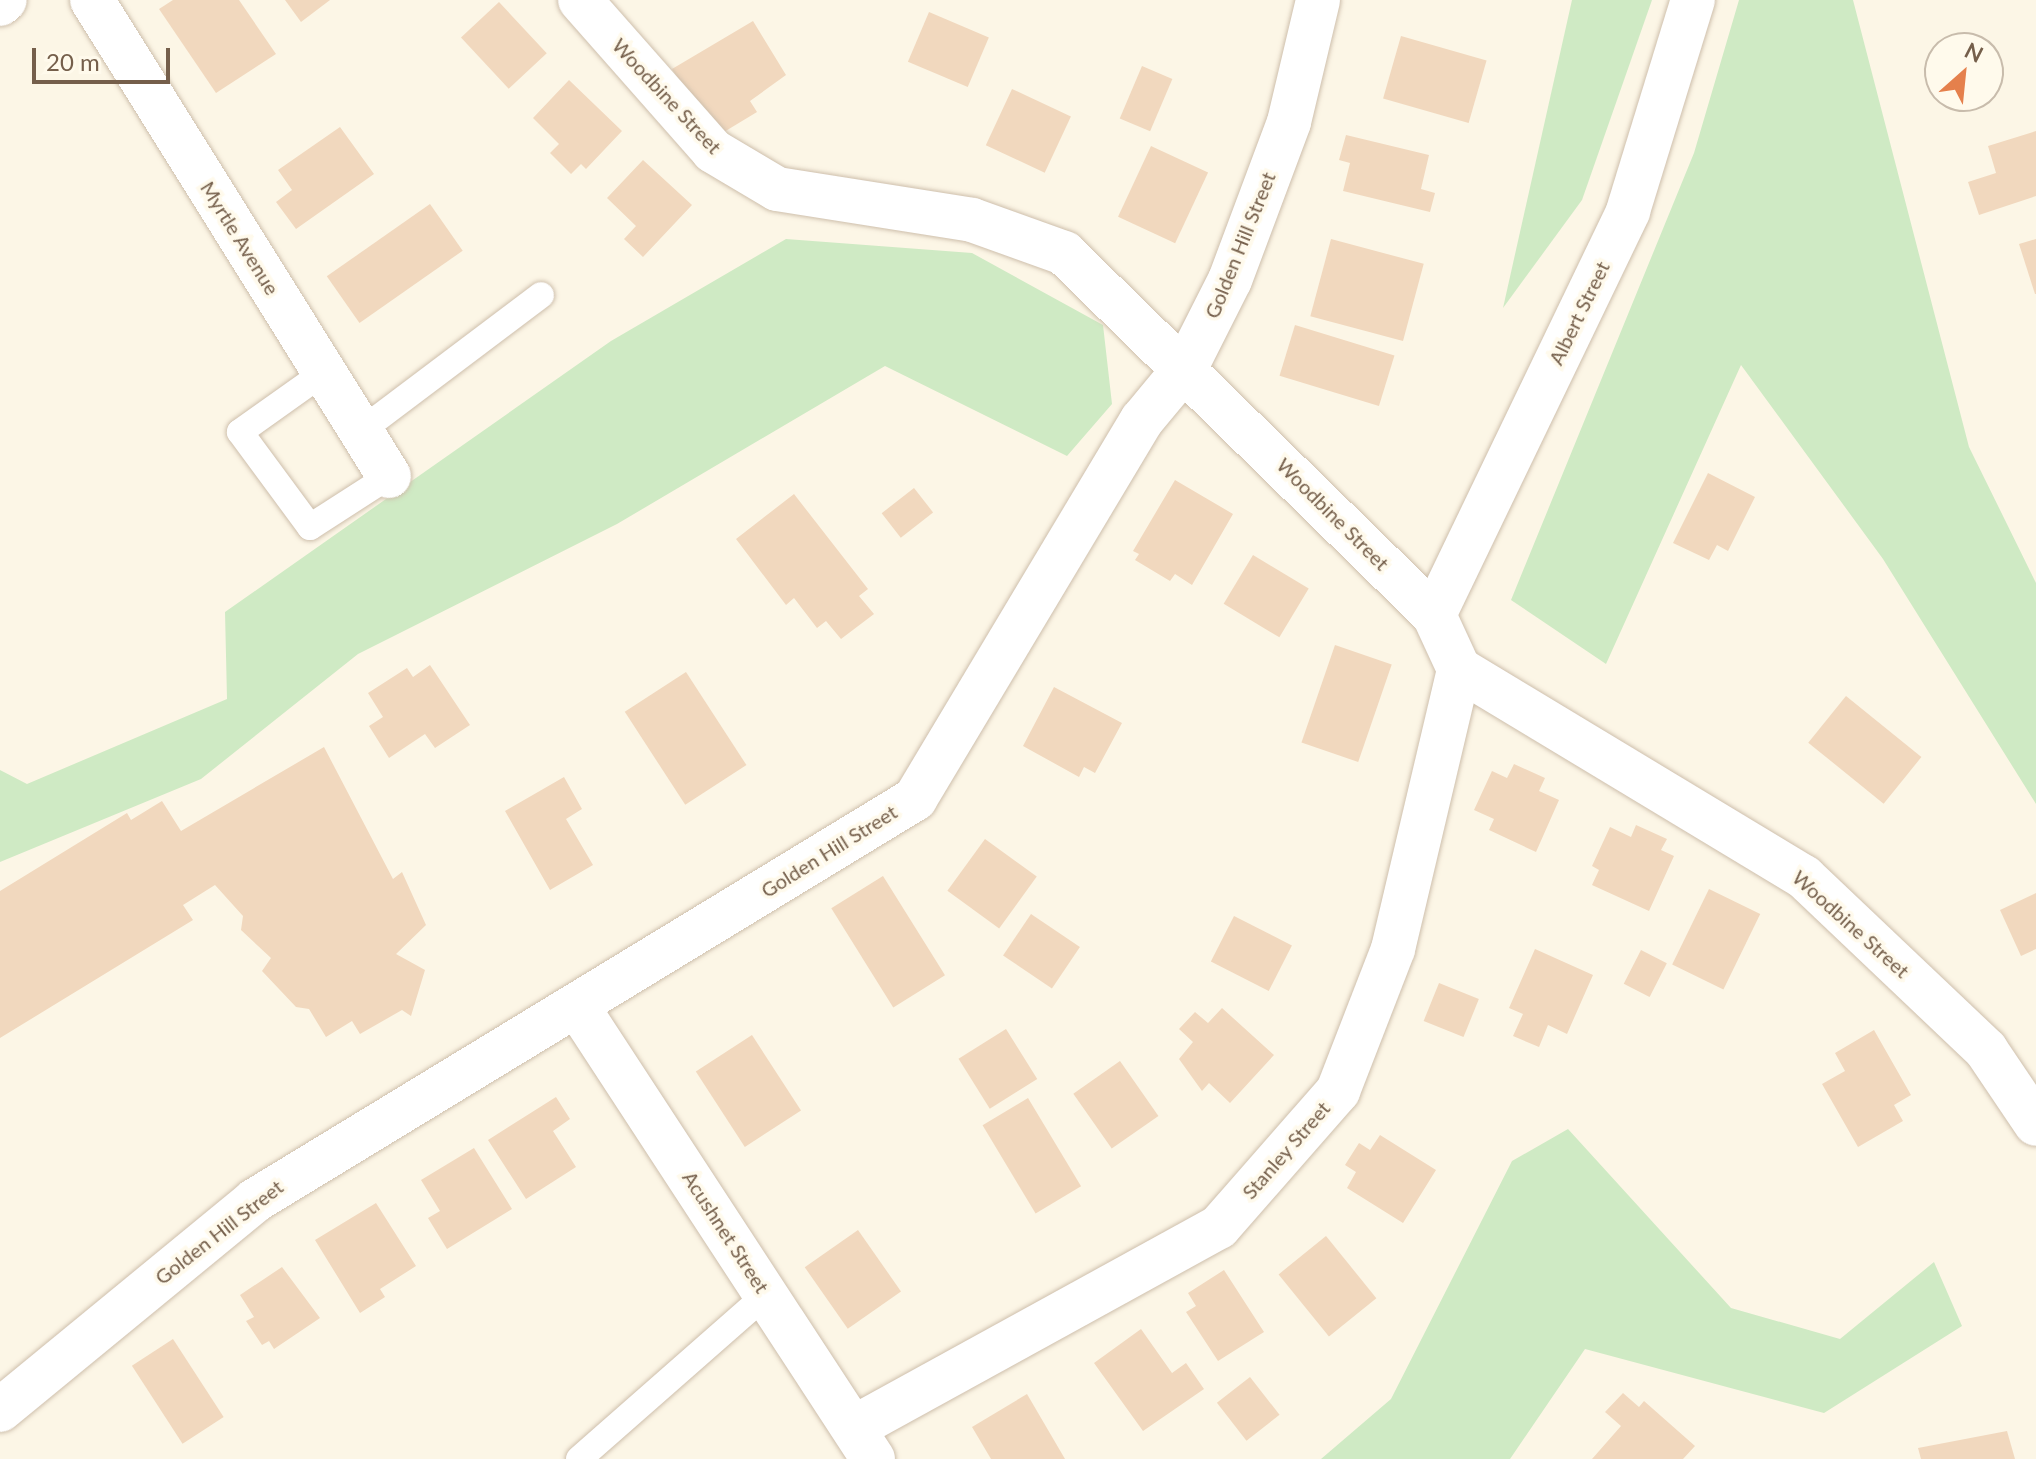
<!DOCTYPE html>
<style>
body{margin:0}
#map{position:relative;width:2036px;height:1459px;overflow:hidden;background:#fcf6e6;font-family:Lato,sans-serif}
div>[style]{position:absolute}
.green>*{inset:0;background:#cfeac4}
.building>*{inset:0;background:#f1d8be;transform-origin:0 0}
.roads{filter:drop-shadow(0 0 2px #cebfac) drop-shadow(0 0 2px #cebfac)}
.service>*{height:26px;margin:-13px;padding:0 13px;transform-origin:13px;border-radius:13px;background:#fff}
.minor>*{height:44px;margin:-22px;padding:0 22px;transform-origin:22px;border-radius:22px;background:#fff}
.secondary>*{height:44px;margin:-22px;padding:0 22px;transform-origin:22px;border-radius:22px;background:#fff}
span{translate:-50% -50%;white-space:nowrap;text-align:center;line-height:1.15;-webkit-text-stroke:7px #fffaec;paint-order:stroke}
.street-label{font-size:20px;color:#755f4b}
.north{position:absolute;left:1924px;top:32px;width:80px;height:80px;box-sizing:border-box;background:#fffaec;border:2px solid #c8bcac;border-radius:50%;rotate:27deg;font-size:22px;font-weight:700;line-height:32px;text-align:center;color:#755f4b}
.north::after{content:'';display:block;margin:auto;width:28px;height:36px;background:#e5804c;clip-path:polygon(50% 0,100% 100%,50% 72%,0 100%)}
.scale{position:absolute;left:32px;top:48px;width:138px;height:36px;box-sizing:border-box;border:4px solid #755f4b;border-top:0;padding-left:10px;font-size:24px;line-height:28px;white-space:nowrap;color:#755f4b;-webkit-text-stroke:6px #fffaec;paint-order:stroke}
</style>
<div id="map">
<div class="green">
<i style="clip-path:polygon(1572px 0,1652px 0,1582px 200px,1503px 308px)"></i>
<i style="clip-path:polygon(1739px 0,1853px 0,1969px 447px,2036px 583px,2036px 804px,1883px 559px,1741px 365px,1606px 664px,1511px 600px,1694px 153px)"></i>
<i style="clip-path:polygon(786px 239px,972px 253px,1103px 325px,1112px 404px,1067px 456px,885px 366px,617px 524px,358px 654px,201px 779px,0 862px,0 770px,27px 784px,227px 699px,225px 612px,611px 341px)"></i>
<i style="clip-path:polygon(1568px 1129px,1731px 1308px,1840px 1339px,1934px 1262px,1962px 1326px,1824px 1413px,1585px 1349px,1510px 1459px,1321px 1459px,1391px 1399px,1512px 1161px)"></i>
</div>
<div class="building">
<i style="clip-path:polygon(173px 0,239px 0,276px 54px,216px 93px,159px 9px)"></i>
<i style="clip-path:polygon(285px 0,330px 0,301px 22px)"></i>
<i style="left:499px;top:2px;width:70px;height:52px;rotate:47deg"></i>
<i style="left:929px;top:12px;width:65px;height:54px;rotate:23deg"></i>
<i style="clip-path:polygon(753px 21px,786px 75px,750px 101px,757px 112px,714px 138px,672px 69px)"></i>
<i style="left:1401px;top:36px;width:89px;height:65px;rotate:16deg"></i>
<i style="left:1142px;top:66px;width:33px;height:57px;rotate:23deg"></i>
<i style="clip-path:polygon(569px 80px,622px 131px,586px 169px,581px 164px,571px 174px,550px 153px,559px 144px,533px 118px)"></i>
<i style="left:1012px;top:89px;width:65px;height:62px;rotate:25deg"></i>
<i style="clip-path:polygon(340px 127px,374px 174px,296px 229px,276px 202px,292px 190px,278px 170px)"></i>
<i style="clip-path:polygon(2036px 131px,2036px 196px,1979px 215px,1968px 182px,1996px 173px,1988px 146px)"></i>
<i style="clip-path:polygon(1346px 135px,1429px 155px,1421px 189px,1435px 193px,1430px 212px,1343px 191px,1350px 163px,1339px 160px)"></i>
<i style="left:1151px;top:146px;width:63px;height:78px;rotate:25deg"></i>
<i style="clip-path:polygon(643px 160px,692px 205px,643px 257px,624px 239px,636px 226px,607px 198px)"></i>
<i style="left:430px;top:204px;width:57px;height:126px;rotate:55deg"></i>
<i style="left:1331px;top:239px;width:96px;height:80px;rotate:15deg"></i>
<i style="clip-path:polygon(2036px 239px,2036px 294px,2035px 294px,2019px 244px)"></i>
<i style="left:1295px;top:325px;width:104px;height:53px;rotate:17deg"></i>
<i style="clip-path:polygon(1708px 473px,1755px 497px,1728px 551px,1717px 545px,1709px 560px,1673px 543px)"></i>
<i style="clip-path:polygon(1175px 480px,1233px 514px,1192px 585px,1175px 574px,1170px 581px,1135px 560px,1139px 554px,1133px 551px)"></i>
<i style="left:914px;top:488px;width:31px;height:41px;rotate:52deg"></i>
<i style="clip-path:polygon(794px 494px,868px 589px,859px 596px,874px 614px,841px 639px,826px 621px,817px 628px,794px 598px,786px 605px,736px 539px)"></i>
<i style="left:1253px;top:555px;width:65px;height:57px;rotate:31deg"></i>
<i style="left:1335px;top:645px;width:60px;height:103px;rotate:19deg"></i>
<i style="clip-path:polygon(430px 665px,470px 725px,435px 748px,425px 734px,389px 758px,369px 726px,383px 717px,368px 693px,407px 668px,413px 677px)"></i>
<i style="left:686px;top:672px;width:111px;height:73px;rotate:57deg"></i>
<i style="clip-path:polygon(1054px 687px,1122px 723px,1095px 773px,1084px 767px,1079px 777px,1023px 746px)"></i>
<i style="left:1846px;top:696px;width:97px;height:60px;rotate:39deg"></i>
<i style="clip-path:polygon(324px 747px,393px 879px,402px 872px,426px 925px,396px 954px,425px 970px,411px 1016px,402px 1010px,360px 1034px,352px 1021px,326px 1037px,309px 1009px,296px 1007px,262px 971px,271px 958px,241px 930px,243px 916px,215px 885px,183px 905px,193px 920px,0 1038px,0 891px,127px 813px,131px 820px,162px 801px,181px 831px)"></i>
<i style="clip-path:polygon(1514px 764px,1545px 778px,1539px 791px,1559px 800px,1536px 852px,1489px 830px,1494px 819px,1474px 810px,1492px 771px,1507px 778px)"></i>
<i style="clip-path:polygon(564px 777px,582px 809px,566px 819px,593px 865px,550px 890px,505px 811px)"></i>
<i style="clip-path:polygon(1636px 825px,1667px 839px,1661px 850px,1674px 856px,1649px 911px,1592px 885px,1599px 870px,1592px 866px,1610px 827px,1631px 837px)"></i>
<i style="left:985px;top:839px;width:64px;height:64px;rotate:36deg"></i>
<i style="left:883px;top:876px;width:117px;height:61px;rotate:58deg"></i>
<i style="left:1709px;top:889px;width:57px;height:84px;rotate:26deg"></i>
<i style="clip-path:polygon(2036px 893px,2036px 949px,2021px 956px,2000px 910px)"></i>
<i style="left:1031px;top:914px;width:59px;height:50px;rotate:34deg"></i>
<i style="left:1234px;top:916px;width:65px;height:51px;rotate:27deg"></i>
<i style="clip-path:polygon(1535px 949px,1593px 975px,1567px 1034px,1548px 1025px,1539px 1047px,1513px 1036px,1523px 1014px,1509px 1008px)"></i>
<i style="left:1641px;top:950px;width:29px;height:38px;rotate:27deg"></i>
<i style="left:1439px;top:983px;width:43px;height:41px;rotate:22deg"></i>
<i style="clip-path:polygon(1222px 1008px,1274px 1055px,1230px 1103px,1209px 1083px,1202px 1091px,1179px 1059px,1193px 1042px,1179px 1029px,1195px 1012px,1208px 1023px)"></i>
<i style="left:1006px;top:1029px;width:59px;height:56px;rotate:58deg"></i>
<i style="clip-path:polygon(1874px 1030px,1911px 1095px,1894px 1105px,1903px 1121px,1858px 1147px,1822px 1084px,1845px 1071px,1835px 1053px)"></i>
<i style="left:752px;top:1035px;width:90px;height:67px;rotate:57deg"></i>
<i style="left:1120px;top:1061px;width:67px;height:57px;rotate:55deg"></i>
<i style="clip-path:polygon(556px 1097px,570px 1119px,553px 1131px,576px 1167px,526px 1199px,488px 1140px)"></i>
<i style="left:1028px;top:1098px;width:103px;height:53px;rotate:59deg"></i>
<i style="clip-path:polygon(1380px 1135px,1436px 1170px,1403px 1223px,1347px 1188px,1356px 1172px,1345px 1165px,1359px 1143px,1370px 1150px)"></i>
<i style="clip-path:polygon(474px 1148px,512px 1209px,447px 1249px,428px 1218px,440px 1211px,421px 1180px)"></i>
<i style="clip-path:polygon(376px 1203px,416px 1266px,380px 1289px,385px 1297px,360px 1313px,315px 1240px)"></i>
<i style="left:858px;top:1230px;width:75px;height:65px;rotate:55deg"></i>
<i style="left:1326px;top:1236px;width:80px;height:61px;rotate:51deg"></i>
<i style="clip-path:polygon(282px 1267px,320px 1318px,274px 1349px,269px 1341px,262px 1345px,246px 1321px,254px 1317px,240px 1295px)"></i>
<i style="clip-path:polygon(1224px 1270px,1264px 1332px,1218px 1361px,1186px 1312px,1196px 1306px,1188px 1293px)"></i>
<i style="clip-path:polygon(1141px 1329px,1172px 1373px,1186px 1363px,1204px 1389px,1143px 1431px,1094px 1363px)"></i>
<i style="left:173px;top:1339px;width:93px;height:49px;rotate:57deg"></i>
<i style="left:1250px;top:1377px;width:48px;height:42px;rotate:52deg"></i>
<i style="clip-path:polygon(1623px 1393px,1639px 1407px,1644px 1401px,1695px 1446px,1683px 1459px,1592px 1459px,1621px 1426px,1605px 1412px)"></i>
<i style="clip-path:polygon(1027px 1394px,1065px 1459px,991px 1459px,972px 1427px)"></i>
<i style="clip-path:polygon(2007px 1431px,2015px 1459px,1921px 1459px,1918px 1448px)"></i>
</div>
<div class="roads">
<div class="service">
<i style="left:323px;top:373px;width:102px;rotate:144.6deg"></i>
<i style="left:240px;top:432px;width:118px;rotate:53.6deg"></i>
<i style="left:310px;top:527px;width:94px;rotate:-32.8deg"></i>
<i style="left:362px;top:430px;width:224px;rotate:-37deg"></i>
<i style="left:579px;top:1459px;width:250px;rotate:-41.3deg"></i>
</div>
<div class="minor">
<i style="left:92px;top:0;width:561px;rotate:58.04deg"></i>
<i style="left:580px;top:0;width:201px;rotate:48.6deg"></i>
<i style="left:713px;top:151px;width:74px;rotate:30.7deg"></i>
<i style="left:777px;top:189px;width:197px;rotate:9deg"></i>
<i style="left:972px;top:220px;width:98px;rotate:19.7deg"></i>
<i style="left:1064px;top:253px;width:518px;rotate:44.37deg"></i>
<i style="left:1434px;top:615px;width:60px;rotate:65.2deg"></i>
<i style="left:1459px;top:669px;width:403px;rotate:31.1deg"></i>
<i style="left:1804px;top:877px;width:251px;rotate:43.5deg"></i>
<i style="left:1986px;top:1050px;width:89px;rotate:56deg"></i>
<i style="left:1434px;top:615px;width:448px;rotate:-64.3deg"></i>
<i style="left:1628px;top:211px;width:221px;rotate:-72.9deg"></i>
<i style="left:577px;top:1006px;width:541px;rotate:56.84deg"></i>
<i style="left:0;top:1410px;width:329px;rotate:-39.4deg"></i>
<i style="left:254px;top:1201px;width:774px;rotate:-31.31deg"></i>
<i style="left:915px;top:799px;width:442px;rotate:-59.1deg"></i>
<i style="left:1142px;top:420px;width:69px;rotate:-50.3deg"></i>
<i style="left:1186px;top:367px;width:97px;rotate:-63.2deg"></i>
<i style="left:1230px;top:280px;width:169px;rotate:-69.5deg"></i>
<i style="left:1289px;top:122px;width:125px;rotate:-76.6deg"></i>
<i style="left:855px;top:1427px;width:415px;rotate:-28.8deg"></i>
<i style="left:1219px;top:1227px;width:181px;rotate:-48.8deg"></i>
<i style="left:1338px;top:1091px;width:152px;rotate:-68.8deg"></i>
<i style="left:1393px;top:949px;width:288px;rotate:-76.7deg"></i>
</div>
<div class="secondary">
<i style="left:0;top:4px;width:6px;rotate:-39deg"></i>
</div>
</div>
<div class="street-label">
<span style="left:667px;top:96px;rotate:47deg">Woodbine Street</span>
<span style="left:240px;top:238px;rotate:58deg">Myrtle Avenue</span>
<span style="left:1240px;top:245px;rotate:-68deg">Golden Hill Street</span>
<span style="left:1579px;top:313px;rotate:-64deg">Albert Street</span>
<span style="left:1333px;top:514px;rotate:45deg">Woodbine Street</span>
<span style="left:829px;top:851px;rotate:-32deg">Golden Hill Street</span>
<span style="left:1851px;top:924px;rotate:42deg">Woodbine Street</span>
<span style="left:1286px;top:1150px;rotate:-49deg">Stanley Street</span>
<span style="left:219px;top:1232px;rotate:-38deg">Golden Hill Street</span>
<span style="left:726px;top:1232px;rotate:57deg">Acushnet Street</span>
</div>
<div class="north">N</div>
<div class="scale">20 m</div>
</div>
